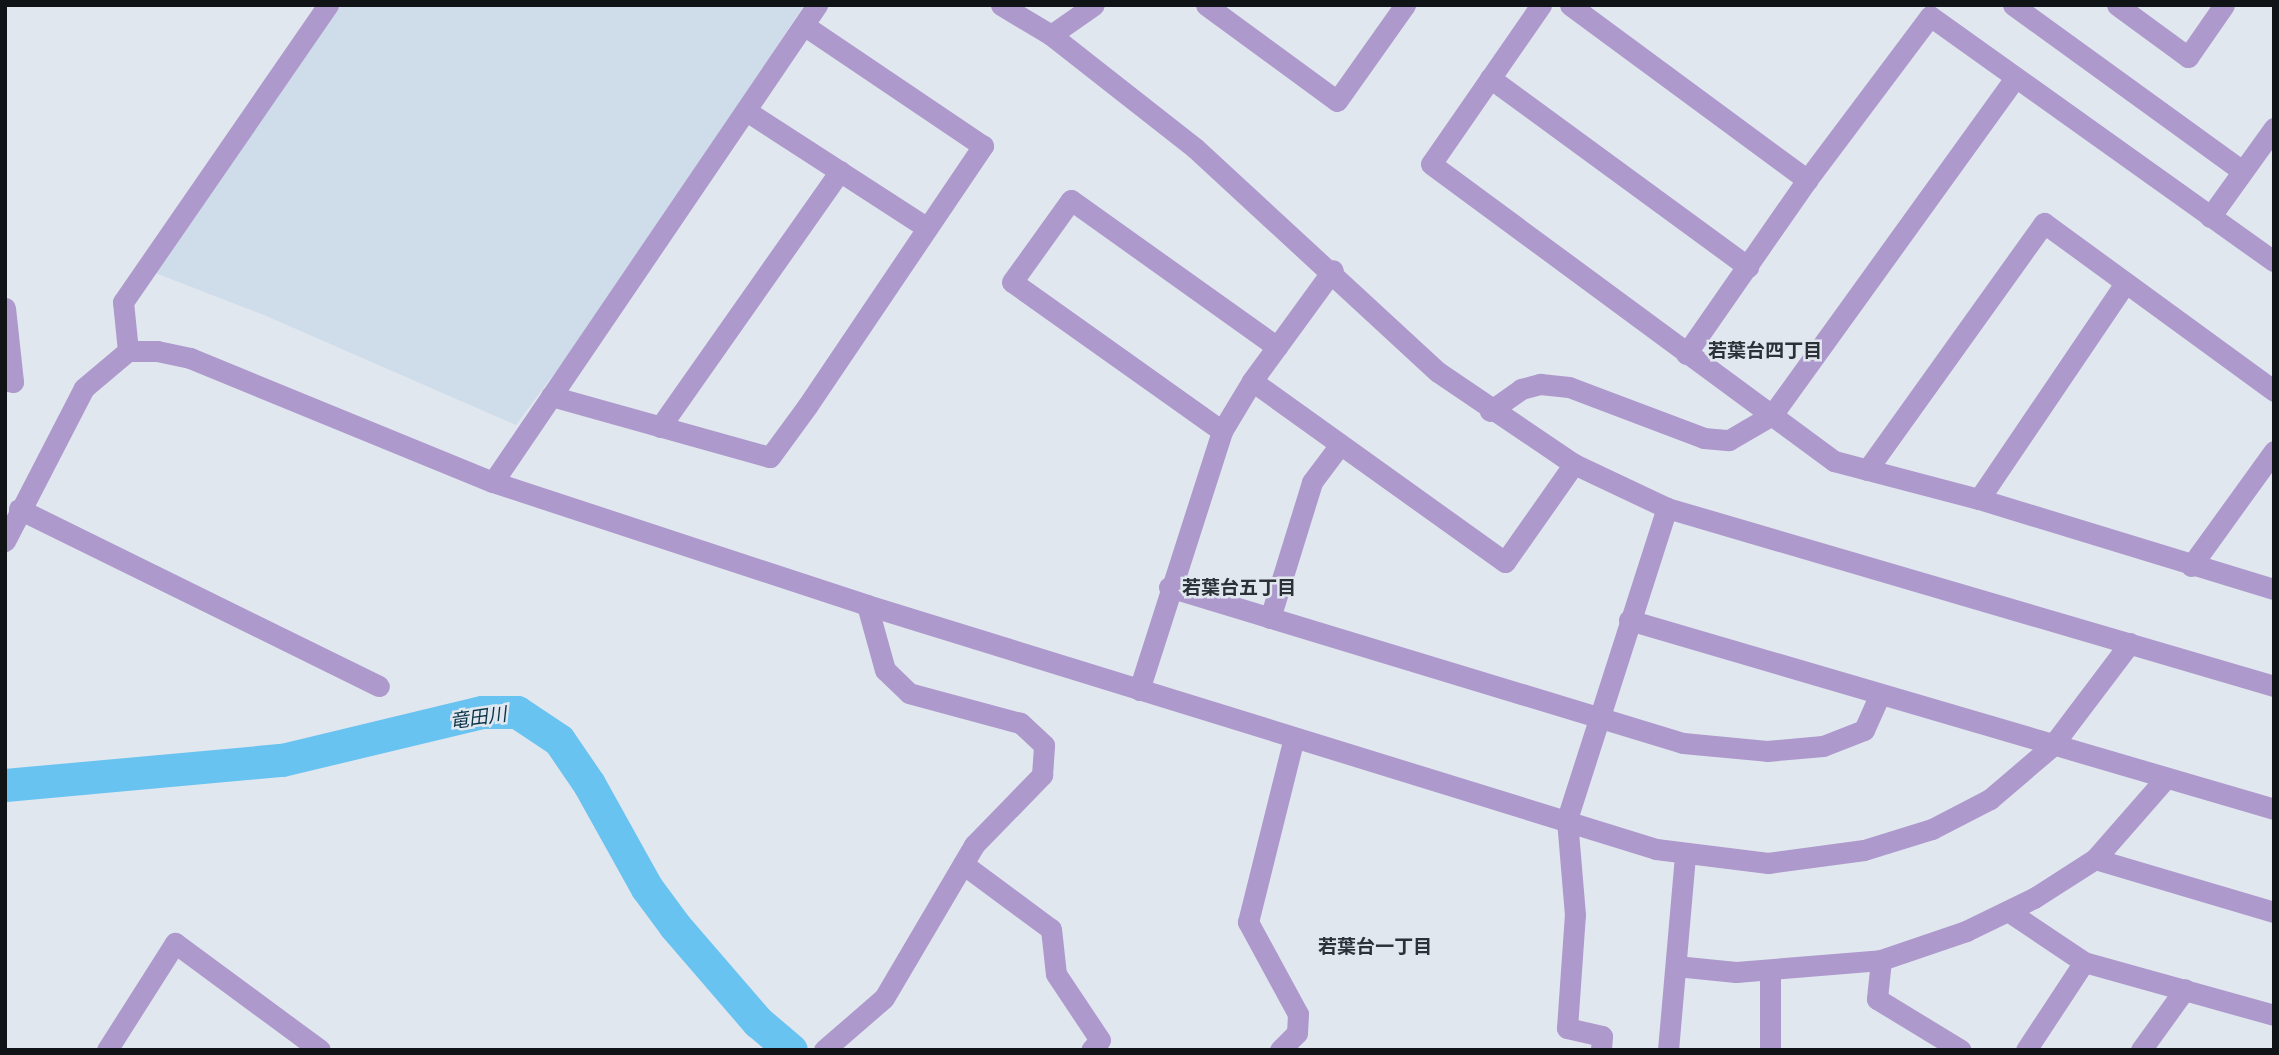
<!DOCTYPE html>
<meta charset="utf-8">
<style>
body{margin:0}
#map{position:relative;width:2279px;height:1055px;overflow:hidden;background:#e0e7ef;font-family:Lato,"Noto Sans JP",sans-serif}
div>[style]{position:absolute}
.built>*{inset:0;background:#cfdcea}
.river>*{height:33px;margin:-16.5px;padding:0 16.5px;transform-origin:16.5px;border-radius:16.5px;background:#69c3f0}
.minor>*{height:21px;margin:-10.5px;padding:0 10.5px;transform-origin:10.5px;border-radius:10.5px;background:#ae99cc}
span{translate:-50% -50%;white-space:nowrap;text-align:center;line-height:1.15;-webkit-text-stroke:5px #e0e7ef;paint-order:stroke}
.neighbourhood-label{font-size:19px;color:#2b3137;font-weight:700}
.water-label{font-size:19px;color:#0a3446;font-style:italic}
.frame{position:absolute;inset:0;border:7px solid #111417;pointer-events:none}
</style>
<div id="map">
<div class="built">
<i style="clip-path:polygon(334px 5px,804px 5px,612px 296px,516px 425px,264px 315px,150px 271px)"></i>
</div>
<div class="river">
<i style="left:5px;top:785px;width:278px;rotate:-5.2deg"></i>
<i style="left:282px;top:760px;width:206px;rotate:-13.5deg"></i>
<i style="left:482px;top:712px;width:35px"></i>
<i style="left:517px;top:712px;width:50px;rotate:33.7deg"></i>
<i style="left:559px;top:740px;width:53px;rotate:55.7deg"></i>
<i style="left:589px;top:784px;width:119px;rotate:60.9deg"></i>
<i style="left:647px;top:888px;width:47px;rotate:53.6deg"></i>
<i style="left:675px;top:926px;width:127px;rotate:49.2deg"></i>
<i style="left:758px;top:1022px;width:43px;rotate:40.3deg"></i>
</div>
<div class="minor">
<i style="left:1001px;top:5px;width:58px;rotate:31deg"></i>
<i style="left:1051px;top:35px;width:183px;rotate:38.1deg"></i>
<i style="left:1195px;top:148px;width:330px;rotate:42.7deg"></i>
<i style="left:1438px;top:372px;width:164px;rotate:34.1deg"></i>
<i style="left:1574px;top:464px;width:103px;rotate:25.3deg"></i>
<i style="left:1667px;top:508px;width:633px;rotate:16.34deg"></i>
<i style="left:1206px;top:5px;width:162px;rotate:36.2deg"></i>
<i style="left:1337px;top:101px;width:118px;rotate:-54.7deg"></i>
<i style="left:1541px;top:5px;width:193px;rotate:124.7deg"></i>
<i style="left:1431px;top:164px;width:501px;rotate:36.39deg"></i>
<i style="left:1834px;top:461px;width:150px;rotate:14.7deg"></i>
<i style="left:1979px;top:499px;width:308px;rotate:17deg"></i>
<i style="left:1570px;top:5px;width:295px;rotate:36.4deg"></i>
<i style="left:2013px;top:5px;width:283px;rotate:35.9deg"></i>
<i style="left:2117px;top:5px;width:88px;rotate:36.2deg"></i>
<i style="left:2188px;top:57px;width:63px;rotate:-55.3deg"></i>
<i style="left:1051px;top:35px;width:52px;rotate:-34.9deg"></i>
<i style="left:1490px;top:78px;width:320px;rotate:36.2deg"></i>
<i style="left:748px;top:112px;width:212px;rotate:32.9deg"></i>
<i style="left:2210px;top:217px;width:110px;rotate:-54.3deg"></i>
<i style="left:5px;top:308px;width:74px;rotate:83.8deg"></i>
<i style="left:13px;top:382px;width:8px;rotate:-166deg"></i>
<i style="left:128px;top:351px;width:49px;rotate:-95.8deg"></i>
<i style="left:123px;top:302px;width:361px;rotate:-55.4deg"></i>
<i style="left:1686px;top:354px;width:212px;rotate:-55.2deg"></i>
<i style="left:1807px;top:180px;width:205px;rotate:-53.1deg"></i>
<i style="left:1930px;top:16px;width:422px;rotate:35.5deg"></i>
<i style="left:1252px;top:381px;width:311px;rotate:35.6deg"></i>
<i style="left:1505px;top:562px;width:120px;rotate:-54.9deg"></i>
<i style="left:551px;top:396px;width:227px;rotate:15.6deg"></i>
<i style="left:770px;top:457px;width:64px;rotate:-53.8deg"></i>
<i style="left:808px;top:405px;width:313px;rotate:-56deg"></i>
<i style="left:983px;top:146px;width:215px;rotate:-146deg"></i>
<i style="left:1490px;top:411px;width:38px;rotate:-35deg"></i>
<i style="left:1521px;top:389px;width:20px;rotate:-15deg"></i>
<i style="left:1540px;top:384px;width:29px;rotate:6deg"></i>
<i style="left:1569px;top:387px;width:144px;rotate:20.7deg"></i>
<i style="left:1704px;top:438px;width:25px;rotate:5deg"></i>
<i style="left:1729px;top:440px;width:50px;rotate:-30.2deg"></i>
<i style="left:1772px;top:415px;width:414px;rotate:-54.2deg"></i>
<i style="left:660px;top:427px;width:313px;rotate:-54.9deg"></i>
<i style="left:1222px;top:431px;width:257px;rotate:-144.6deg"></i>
<i style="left:1012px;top:282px;width:101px;rotate:-54.3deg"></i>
<i style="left:1071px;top:200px;width:253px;rotate:35.5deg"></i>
<i style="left:1867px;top:470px;width:304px;rotate:-54.4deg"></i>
<i style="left:2044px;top:223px;width:285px;rotate:36.1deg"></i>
<i style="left:493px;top:482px;width:577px;rotate:-55.81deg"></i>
<i style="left:1979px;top:499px;width:261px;rotate:-55.9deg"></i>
<i style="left:19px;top:509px;width:401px;rotate:26.2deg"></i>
<i style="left:5px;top:541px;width:172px;rotate:-62.7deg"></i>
<i style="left:84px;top:388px;width:57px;rotate:-40.1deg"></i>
<i style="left:128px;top:351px;width:29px"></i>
<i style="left:157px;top:351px;width:34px;rotate:12deg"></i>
<i style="left:190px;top:358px;width:327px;rotate:22.3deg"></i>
<i style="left:493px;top:482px;width:394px;rotate:18.2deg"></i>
<i style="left:867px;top:605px;width:826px;rotate:17.18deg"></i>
<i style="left:1656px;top:849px;width:113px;rotate:7.1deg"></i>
<i style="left:1768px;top:863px;width:97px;rotate:-7.7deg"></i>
<i style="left:1864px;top:850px;width:71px;rotate:-17.2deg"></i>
<i style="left:1932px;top:829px;width:65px;rotate:-27.3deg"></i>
<i style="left:1990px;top:799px;width:82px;rotate:-40.5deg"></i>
<i style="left:2052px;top:746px;width:129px;rotate:-52.9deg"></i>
<i style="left:2191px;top:566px;width:142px;rotate:-54.2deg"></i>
<i style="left:1169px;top:587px;width:537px;rotate:16.88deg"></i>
<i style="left:1683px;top:743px;width:84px;rotate:5.4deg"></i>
<i style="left:1767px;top:751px;width:56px;rotate:-5.1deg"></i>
<i style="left:1823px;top:746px;width:44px;rotate:-21.3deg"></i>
<i style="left:1864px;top:730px;width:36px;rotate:-66deg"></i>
<i style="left:1270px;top:618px;width:142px;rotate:-72.8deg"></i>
<i style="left:1312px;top:482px;width:45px;rotate:-53.1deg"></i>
<i style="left:1629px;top:620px;width:672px;rotate:16.33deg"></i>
<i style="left:1139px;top:690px;width:272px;rotate:-72.2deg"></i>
<i style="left:1222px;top:431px;width:58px;rotate:-59deg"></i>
<i style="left:1252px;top:381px;width:137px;rotate:-53.9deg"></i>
<i style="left:2095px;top:859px;width:187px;rotate:16.5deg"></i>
<i style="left:963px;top:864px;width:109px;rotate:36.5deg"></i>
<i style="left:1051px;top:929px;width:45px;rotate:83.7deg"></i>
<i style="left:1056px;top:974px;width:79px;rotate:56.3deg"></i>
<i style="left:1100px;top:1040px;width:13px;rotate:132deg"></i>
<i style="left:2008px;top:911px;width:92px;rotate:33.9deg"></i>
<i style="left:2084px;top:962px;width:197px;rotate:15.6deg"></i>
<i style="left:1881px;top:960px;width:39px;rotate:96deg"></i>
<i style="left:1877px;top:999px;width:98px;rotate:31.3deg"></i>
<i style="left:1676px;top:966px;width:60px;rotate:5.7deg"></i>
<i style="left:1736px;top:972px;width:145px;rotate:-4.7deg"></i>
<i style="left:1881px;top:960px;width:90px;rotate:-18.8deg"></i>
<i style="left:1966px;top:931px;width:76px;rotate:-25.9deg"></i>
<i style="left:2034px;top:898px;width:72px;rotate:-32.6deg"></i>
<i style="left:2095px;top:859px;width:106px;rotate:-48.8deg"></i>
<i style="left:107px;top:1050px;width:127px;rotate:-57.6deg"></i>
<i style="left:175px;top:943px;width:180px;rotate:36.4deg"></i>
<i style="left:824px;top:1050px;width:79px;rotate:-40.9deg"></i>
<i style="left:884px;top:998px;width:178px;rotate:-59.5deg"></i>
<i style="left:974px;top:845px;width:98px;rotate:-45.8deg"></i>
<i style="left:1042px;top:775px;width:30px;rotate:-86deg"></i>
<i style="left:1044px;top:745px;width:33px;rotate:-137deg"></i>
<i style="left:1020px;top:723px;width:115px;rotate:-164.9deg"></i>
<i style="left:909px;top:693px;width:33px;rotate:-136deg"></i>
<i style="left:885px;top:670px;width:67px;rotate:-105.5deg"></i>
<i style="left:1280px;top:1050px;width:24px;rotate:-45deg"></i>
<i style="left:1297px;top:1033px;width:19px;rotate:-87deg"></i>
<i style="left:1298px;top:1014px;width:105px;rotate:-118.5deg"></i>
<i style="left:1248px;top:922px;width:190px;rotate:-76deg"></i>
<i style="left:1601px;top:1050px;width:14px;rotate:-86deg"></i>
<i style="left:1602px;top:1036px;width:36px;rotate:-167deg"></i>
<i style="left:1567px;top:1028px;width:113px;rotate:-86deg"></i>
<i style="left:1575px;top:915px;width:96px;rotate:-94.8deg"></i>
<i style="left:1567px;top:819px;width:327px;rotate:-72.2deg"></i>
<i style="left:1668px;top:1050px;width:197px;rotate:-85deg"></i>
<i style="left:1770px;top:1050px;width:79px;rotate:-90deg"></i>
<i style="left:2026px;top:1050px;width:105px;rotate:-56.6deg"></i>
<i style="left:2141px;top:1050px;width:75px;rotate:-54.2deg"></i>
</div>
<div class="neighbourhood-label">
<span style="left:1765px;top:350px">若葉台四丁目</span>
<span style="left:1239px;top:587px">若葉台五丁目</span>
<span style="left:1375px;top:946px">若葉台一丁目</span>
</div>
<div class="water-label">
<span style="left:478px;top:717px;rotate:-8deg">竜田川</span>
</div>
<div class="frame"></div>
</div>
